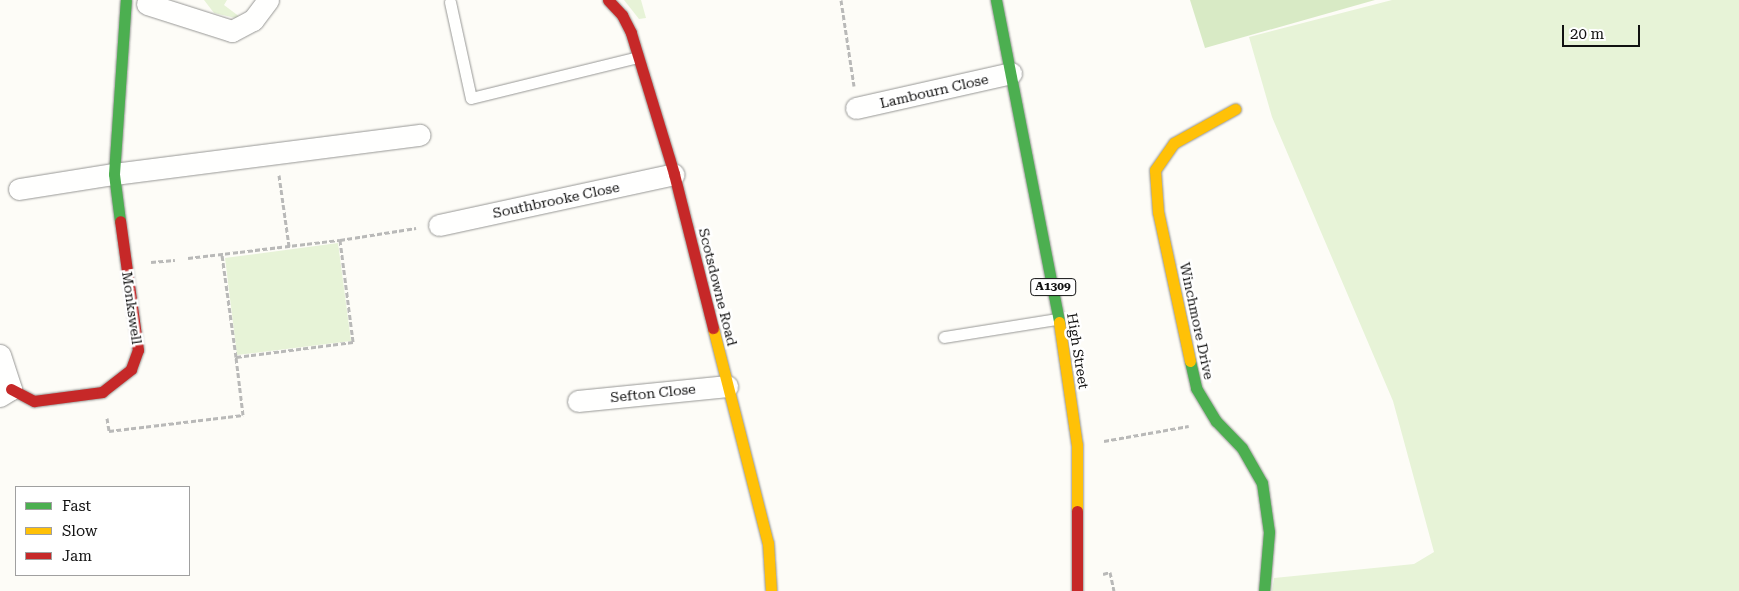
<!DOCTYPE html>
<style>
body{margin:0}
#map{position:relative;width:1739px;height:591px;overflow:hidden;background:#fdfcf7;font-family:"Roboto Serif",serif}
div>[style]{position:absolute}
.green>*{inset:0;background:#e7f3d7}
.forest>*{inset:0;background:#d8eac5}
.path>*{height:3px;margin-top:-1.5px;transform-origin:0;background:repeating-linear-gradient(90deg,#b9b9b8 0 5px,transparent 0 7.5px)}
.roads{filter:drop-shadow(0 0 1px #979795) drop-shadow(0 0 1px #979795)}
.lane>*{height:11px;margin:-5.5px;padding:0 5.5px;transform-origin:5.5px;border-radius:5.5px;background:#fffffe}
.street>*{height:21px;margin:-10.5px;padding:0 10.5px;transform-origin:10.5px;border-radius:10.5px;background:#fffffe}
.fast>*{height:11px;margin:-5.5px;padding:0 5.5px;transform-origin:5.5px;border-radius:5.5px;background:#4caf50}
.slow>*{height:11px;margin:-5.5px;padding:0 5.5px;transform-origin:5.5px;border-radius:5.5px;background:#ffc107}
.jam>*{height:11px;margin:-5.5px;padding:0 5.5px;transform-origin:5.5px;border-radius:5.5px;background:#c62828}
span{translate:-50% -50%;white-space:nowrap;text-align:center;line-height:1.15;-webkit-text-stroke:5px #fff;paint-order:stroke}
.shield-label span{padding:1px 4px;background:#fff;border:1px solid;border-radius:4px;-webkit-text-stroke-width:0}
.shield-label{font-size:12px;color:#111;font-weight:700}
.street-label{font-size:14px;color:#111}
.legend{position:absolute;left:15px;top:486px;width:175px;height:90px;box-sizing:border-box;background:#fff;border:1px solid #a0a0a0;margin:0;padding:6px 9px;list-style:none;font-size:15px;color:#111}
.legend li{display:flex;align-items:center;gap:10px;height:25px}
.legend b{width:25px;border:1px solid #a0a0a0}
.scale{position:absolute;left:1562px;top:25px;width:78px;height:22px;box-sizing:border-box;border:2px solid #111;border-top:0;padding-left:6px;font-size:15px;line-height:18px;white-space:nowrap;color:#111;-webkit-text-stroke:4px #fff;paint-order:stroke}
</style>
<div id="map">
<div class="green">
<i style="clip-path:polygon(204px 0,227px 0,224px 5px,244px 20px,214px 13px)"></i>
<i style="clip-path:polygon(624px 0,641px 0,646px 18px,639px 19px)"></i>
<i style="clip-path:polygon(1392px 0,1739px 0,1739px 591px,1272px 591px,1274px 578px,1414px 564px,1434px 552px,1393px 401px,1272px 117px,1249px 37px)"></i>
<i style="clip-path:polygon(338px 243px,351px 341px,237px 355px,225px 258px)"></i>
</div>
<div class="forest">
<i style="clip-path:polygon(1190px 0,1375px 0,1205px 48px)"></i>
</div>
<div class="path">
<i style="left:841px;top:0;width:87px;rotate:81.4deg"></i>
<i style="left:279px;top:175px;width:72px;rotate:82deg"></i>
<i style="left:340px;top:240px;width:77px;rotate:-9deg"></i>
<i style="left:188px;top:258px;width:153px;rotate:-6.8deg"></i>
<i style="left:340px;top:240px;width:103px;rotate:82.7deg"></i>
<i style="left:353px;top:342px;width:118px;rotate:172.7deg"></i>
<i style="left:236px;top:357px;width:103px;rotate:-97.8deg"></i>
<i style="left:151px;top:262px;width:24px;rotate:-5deg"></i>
<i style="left:107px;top:418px;width:13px;rotate:81deg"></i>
<i style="left:109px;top:431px;width:135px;rotate:-6.8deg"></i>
<i style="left:243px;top:415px;width:58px;rotate:-96.9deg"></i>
<i style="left:1104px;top:441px;width:86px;rotate:-10deg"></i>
<i style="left:1103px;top:574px;width:7px;rotate:-16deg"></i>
<i style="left:1110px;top:572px;width:19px;rotate:78deg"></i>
</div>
<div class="roads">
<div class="lane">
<i style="left:450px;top:2px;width:98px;rotate:77.7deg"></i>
<i style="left:471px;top:98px;width:172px;rotate:-13.8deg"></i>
<i style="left:944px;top:337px;width:114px;rotate:-9.1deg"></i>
</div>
<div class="street">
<i style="left:147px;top:4px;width:89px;rotate:17.6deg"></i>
<i style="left:232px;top:31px;width:24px;rotate:-28deg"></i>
<i style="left:253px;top:20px;width:25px;rotate:-53deg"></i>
<i style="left:856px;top:108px;width:159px;rotate:-12.7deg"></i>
<i style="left:19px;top:189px;width:96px;rotate:-9deg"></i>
<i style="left:114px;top:174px;width:308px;rotate:-7.3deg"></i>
<i style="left:439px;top:225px;width:240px;rotate:-12.2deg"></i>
<i style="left:0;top:355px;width:36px;rotate:72deg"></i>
<i style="left:11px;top:389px;width:13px;rotate:148deg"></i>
<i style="left:578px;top:401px;width:150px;rotate:-5.7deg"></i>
</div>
<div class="fast">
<i style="left:996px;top:0;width:328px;rotate:78.9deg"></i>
<i style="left:120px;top:221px;width:47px;rotate:-97.3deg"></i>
<i style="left:114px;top:174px;width:174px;rotate:-86.1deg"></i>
<i style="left:1190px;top:361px;width:28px;rotate:77deg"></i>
<i style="left:1196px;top:388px;width:39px;rotate:59deg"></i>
<i style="left:1216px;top:421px;width:37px;rotate:46deg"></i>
<i style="left:1242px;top:448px;width:40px;rotate:60.3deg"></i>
<i style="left:1262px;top:483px;width:49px;rotate:81.9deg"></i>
<i style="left:1269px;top:532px;width:59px;rotate:94.8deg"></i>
</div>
<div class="slow">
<i style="left:1059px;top:322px;width:124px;rotate:81.7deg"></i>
<i style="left:1077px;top:445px;width:66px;rotate:90deg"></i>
<i style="left:713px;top:328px;width:222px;rotate:75.7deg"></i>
<i style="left:768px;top:543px;width:48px;rotate:86.4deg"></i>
<i style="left:1190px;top:361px;width:152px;rotate:-102.1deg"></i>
<i style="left:1158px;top:212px;width:42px;rotate:-94.1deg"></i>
<i style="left:1155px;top:170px;width:33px;rotate:-55deg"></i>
<i style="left:1174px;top:143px;width:70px;rotate:-29.1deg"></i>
</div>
<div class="jam">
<i style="left:608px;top:0;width:21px;rotate:47deg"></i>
<i style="left:622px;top:15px;width:20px;rotate:63deg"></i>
<i style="left:631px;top:33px;width:147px;rotate:73deg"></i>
<i style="left:674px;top:174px;width:159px;rotate:75.8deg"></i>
<i style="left:11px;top:389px;width:26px;rotate:28deg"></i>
<i style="left:34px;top:401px;width:69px;rotate:-7.5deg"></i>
<i style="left:102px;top:392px;width:37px;rotate:-38deg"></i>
<i style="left:131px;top:369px;width:20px;rotate:-70deg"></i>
<i style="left:138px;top:350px;width:130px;rotate:-97.9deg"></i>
<i style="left:1077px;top:511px;width:80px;rotate:90deg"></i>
</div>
</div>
<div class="shield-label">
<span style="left:1053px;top:287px">A1309</span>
</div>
<div class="street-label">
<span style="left:934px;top:91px;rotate:-13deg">Lambourn Close</span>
<span style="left:556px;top:200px;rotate:-12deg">Southbrooke Close</span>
<span style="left:718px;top:287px;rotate:76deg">Scotsdowne Road</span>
<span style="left:132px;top:308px;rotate:82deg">Monkswell</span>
<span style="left:1197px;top:321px;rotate:78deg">Winchmore Drive</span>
<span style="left:1078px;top:351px;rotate:81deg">High Street</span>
<span style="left:653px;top:393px;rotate:-6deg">Sefton Close</span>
</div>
<ul class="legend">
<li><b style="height:6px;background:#4caf50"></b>Fast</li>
<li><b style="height:6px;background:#ffc107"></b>Slow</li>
<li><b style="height:6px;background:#c62828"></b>Jam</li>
</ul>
<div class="scale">20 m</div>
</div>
